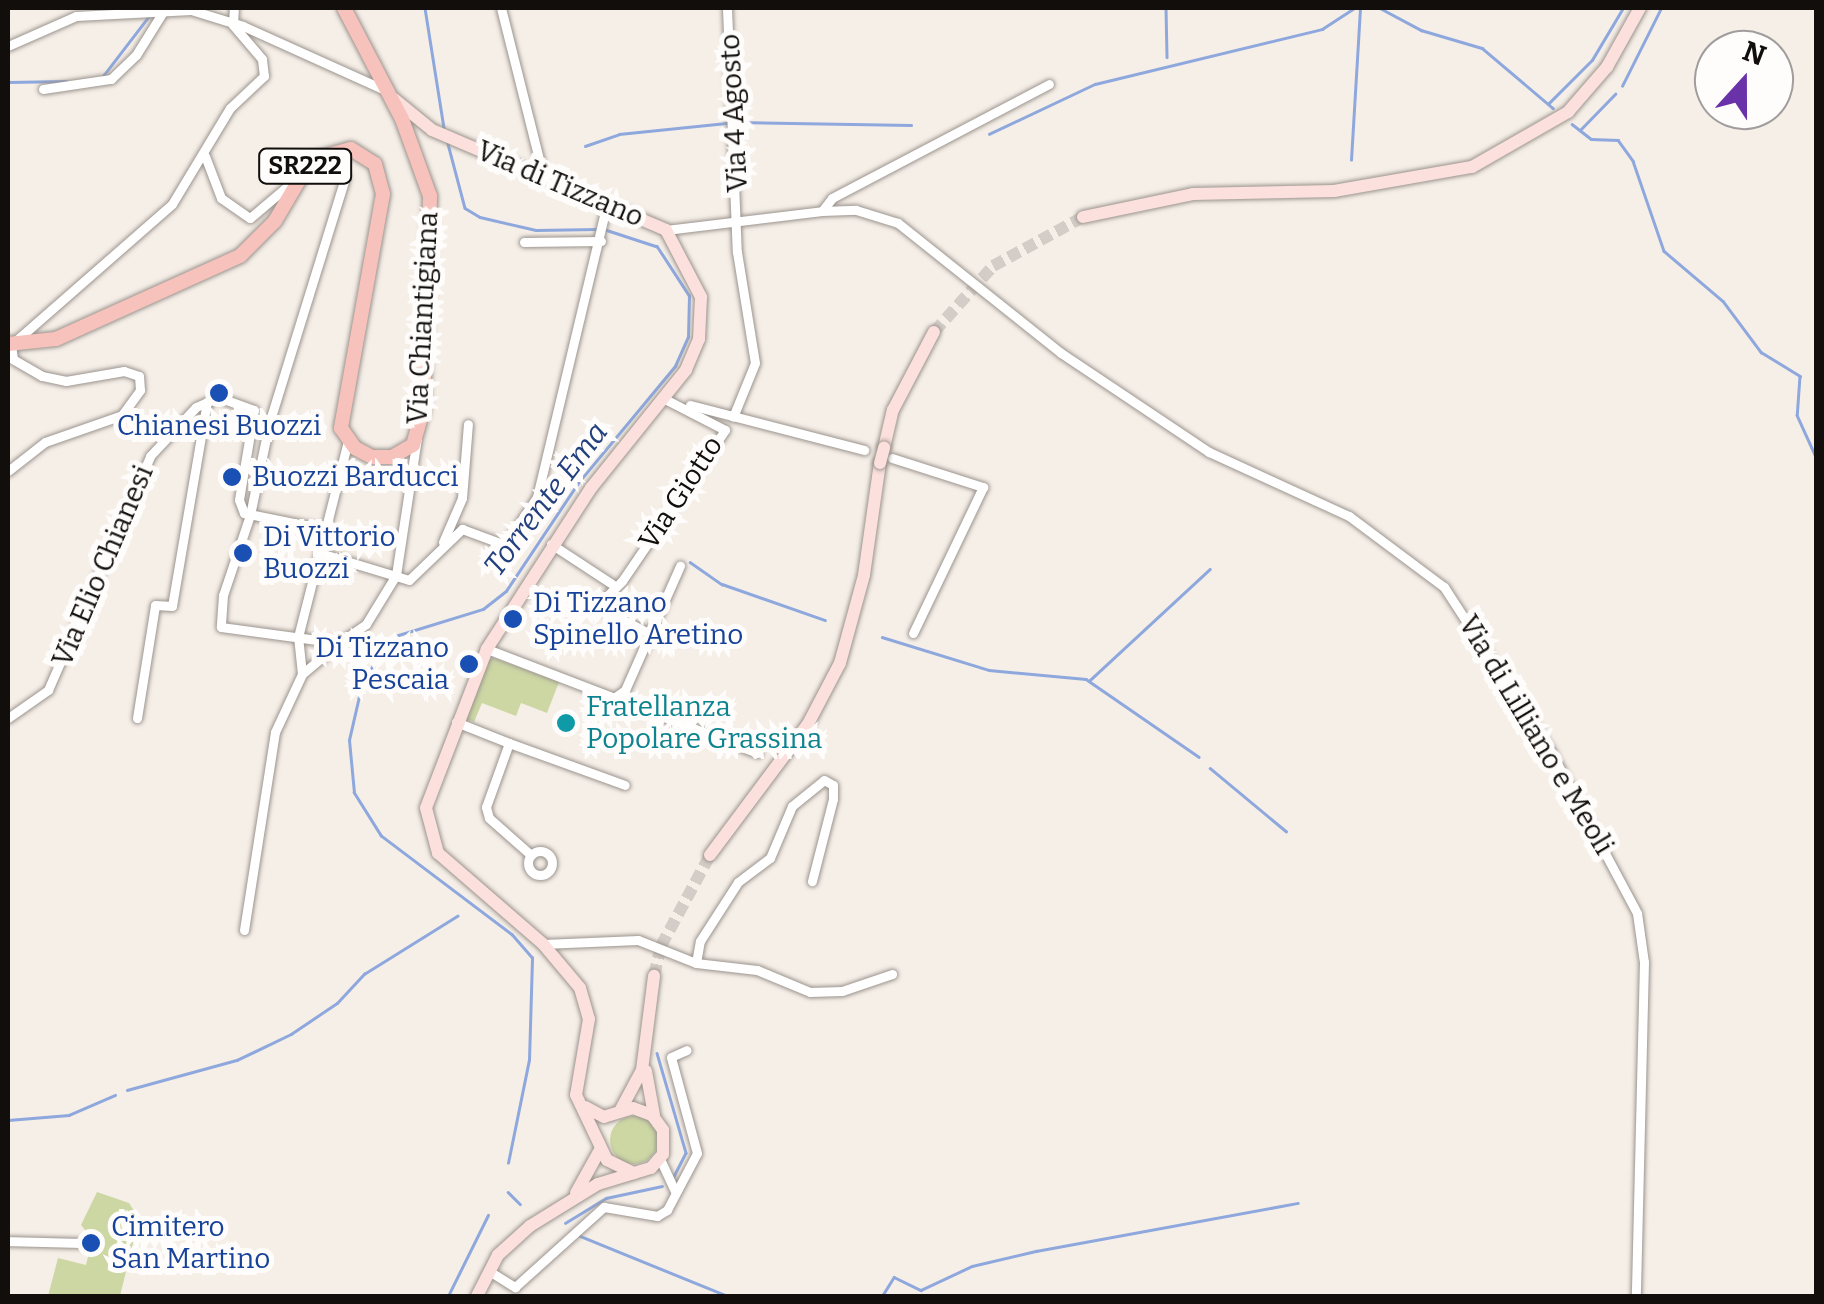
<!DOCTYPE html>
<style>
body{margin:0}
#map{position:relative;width:1824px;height:1304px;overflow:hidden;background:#f6efe8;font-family:Bitter,serif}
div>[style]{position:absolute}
.green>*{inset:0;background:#cdd7a4}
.round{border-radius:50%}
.stream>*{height:2.5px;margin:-1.25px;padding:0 1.25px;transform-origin:1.25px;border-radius:1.25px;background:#8ea8dd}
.secondary-tunnel>*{height:12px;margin-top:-6px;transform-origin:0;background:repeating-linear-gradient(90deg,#d4cdc7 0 12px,transparent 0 18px)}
.roads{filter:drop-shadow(0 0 2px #9b948e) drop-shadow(0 0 2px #9b948e)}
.street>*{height:9px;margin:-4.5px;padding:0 4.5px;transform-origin:4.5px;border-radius:4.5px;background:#fff}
.street>.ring{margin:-4.5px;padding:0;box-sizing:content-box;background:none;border:9px solid #fff;border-radius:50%}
.secondary>*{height:12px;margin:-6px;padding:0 6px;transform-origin:6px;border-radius:6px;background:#fbe0dd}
.primary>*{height:14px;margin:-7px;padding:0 7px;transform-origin:7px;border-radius:7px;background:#f7c2bb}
.bridges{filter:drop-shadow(0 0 2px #9b948e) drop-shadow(0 0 2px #9b948e)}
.secondary-bridge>*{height:12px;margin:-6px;padding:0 6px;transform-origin:6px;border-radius:6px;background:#fbe0dd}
.dots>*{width:28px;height:28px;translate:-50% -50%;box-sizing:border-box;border:5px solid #fffdfc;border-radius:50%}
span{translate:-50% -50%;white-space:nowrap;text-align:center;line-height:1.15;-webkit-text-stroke:10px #fffdfc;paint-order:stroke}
.shield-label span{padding:2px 8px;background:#fffdfc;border:2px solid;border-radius:8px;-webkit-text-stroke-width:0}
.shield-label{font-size:25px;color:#110e0c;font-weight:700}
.street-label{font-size:28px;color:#110e0c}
.transit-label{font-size:28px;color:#164399}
.left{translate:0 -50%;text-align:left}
.right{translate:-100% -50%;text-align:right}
.culture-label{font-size:28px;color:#0d838f}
.water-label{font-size:30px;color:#223f7e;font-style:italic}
.frame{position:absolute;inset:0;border:10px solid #110e0c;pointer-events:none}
.north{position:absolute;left:1694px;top:30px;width:100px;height:100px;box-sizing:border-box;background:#fffdfc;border:2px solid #a09d9c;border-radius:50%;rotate:21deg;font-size:28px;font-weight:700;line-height:40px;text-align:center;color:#110e0c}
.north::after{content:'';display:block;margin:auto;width:35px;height:45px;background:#6932a9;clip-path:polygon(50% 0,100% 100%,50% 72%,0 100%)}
</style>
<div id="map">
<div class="green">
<i style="clip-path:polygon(494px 658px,559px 682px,547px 713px,521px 703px,516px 716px,482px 703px,474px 722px,466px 719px,486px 661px)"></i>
<i class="round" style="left:610px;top:1116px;width:48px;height:48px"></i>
<i style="clip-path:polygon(97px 1192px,129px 1203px,139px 1219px,120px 1296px,48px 1296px,58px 1258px,86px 1265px,92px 1239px,81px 1225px)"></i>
</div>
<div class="stream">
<i style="left:425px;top:8px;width:121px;rotate:81deg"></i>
<i style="left:1166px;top:8px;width:49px;rotate:88.8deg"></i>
<i style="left:1380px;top:8px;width:47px;rotate:28.2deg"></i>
<i style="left:1421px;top:30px;width:64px;rotate:16.4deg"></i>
<i style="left:1482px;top:48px;width:93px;rotate:40.2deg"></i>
<i style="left:103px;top:76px;width:76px;rotate:-52.5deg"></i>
<i style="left:8px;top:82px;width:58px;rotate:-1deg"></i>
<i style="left:1622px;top:86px;width:87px;rotate:-63.4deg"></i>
<i style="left:1548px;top:104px;width:62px;rotate:-45deg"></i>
<i style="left:1592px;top:60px;width:61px;rotate:-59.2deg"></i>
<i style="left:740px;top:122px;width:171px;rotate:1deg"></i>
<i style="left:1572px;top:124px;width:24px;rotate:38deg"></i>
<i style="left:1591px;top:139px;width:27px;rotate:2deg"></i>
<i style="left:1618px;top:140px;width:26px;rotate:54deg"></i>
<i style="left:1633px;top:161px;width:95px;rotate:71deg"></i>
<i style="left:1664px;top:251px;width:77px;rotate:40.3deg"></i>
<i style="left:1723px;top:301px;width:64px;rotate:53.3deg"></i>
<i style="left:1761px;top:352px;width:46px;rotate:31.6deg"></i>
<i style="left:1800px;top:376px;width:39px;rotate:94deg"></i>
<i style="left:1797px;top:415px;width:46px;rotate:65.7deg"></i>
<i style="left:1581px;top:129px;width:49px;rotate:-45.8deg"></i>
<i style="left:989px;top:134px;width:117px;rotate:-25.3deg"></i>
<i style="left:1095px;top:84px;width:234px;rotate:-13.6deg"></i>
<i style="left:1322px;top:29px;width:38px;rotate:-33deg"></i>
<i style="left:447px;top:140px;width:70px;rotate:75.2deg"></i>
<i style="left:465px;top:208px;width:17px;rotate:31deg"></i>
<i style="left:480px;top:217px;width:57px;rotate:13.1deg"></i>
<i style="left:536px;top:230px;width:61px;rotate:-0.9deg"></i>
<i style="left:585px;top:146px;width:36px;rotate:-19deg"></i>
<i style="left:619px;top:134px;width:110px;rotate:-5.8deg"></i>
<i style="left:1351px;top:160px;width:152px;rotate:-86.6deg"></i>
<i style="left:690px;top:562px;width:39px;rotate:35deg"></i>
<i style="left:722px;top:584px;width:109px;rotate:19.3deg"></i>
<i style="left:882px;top:637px;width:112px;rotate:17.1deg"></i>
<i style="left:989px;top:670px;width:97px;rotate:5.3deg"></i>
<i style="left:1086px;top:679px;width:137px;rotate:34.6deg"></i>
<i style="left:1090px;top:680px;width:163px;rotate:-42.8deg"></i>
<i style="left:1210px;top:768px;width:99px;rotate:39.7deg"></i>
<i style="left:657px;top:1053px;width:104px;rotate:73.8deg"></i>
<i style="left:686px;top:1153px;width:28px;rotate:117deg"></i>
<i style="left:127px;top:1090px;width:114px;rotate:-15.3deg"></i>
<i style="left:237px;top:1060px;width:60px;rotate:-25.7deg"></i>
<i style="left:291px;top:1034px;width:55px;rotate:-34deg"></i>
<i style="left:337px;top:1003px;width:40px;rotate:-47deg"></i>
<i style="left:364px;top:974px;width:110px;rotate:-31.9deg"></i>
<i style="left:8px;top:1120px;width:61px;rotate:-4.7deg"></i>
<i style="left:69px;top:1115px;width:50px;rotate:-23.5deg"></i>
<i style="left:508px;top:1163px;width:105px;rotate:-78.5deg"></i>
<i style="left:529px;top:1060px;width:102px;rotate:-88.3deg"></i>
<i style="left:532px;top:958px;width:30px;rotate:-131deg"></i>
<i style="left:512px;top:935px;width:164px;rotate:-142.9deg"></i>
<i style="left:381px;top:836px;width:51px;rotate:-122.1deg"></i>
<i style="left:354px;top:793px;width:53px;rotate:-95.4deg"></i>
<i style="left:349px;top:740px;width:49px;rotate:-77.1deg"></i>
<i style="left:360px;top:692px;width:51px;rotate:-64.4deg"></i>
<i style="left:382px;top:646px;width:13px;rotate:-42deg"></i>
<i style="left:392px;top:637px;width:95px;rotate:-17.1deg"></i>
<i style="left:483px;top:609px;width:29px;rotate:-38deg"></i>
<i style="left:506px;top:591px;width:130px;rotate:-56.3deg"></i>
<i style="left:578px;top:483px;width:152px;rotate:-50.3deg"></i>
<i style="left:675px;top:366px;width:32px;rotate:-66deg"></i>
<i style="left:688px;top:337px;width:41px;rotate:-88.6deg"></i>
<i style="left:689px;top:296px;width:59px;rotate:-123.1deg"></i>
<i style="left:657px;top:247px;width:55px;rotate:-161.9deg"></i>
<i style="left:508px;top:1192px;width:17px;rotate:45deg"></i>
<i style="left:565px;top:1223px;width:48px;rotate:-31.4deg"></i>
<i style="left:606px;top:1198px;width:57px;rotate:-12.1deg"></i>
<i style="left:580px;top:1236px;width:160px;rotate:22.1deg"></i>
<i style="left:448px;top:1296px;width:90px;rotate:-63.7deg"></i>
<i style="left:882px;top:1296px;width:22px;rotate:-58deg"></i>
<i style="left:894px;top:1277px;width:30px;rotate:26deg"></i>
<i style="left:921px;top:1290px;width:56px;rotate:-25.2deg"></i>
<i style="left:972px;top:1266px;width:66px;rotate:-13.2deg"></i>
<i style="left:1036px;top:1251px;width:266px;rotate:-10.4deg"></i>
</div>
<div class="secondary-tunnel">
<i style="left:934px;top:332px;width:89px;rotate:-48.2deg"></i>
<i style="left:993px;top:266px;width:102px;rotate:-28.6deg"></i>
<i style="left:654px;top:976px;width:31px;rotate:-77deg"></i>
<i style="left:661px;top:946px;width:103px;rotate:-61.7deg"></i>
</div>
<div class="roads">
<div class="street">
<i style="left:501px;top:8px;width:172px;rotate:75.9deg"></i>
<i style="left:727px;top:8px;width:244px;rotate:87.7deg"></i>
<i style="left:737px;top:252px;width:112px;rotate:80.8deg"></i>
<i style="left:755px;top:363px;width:58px;rotate:112.2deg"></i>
<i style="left:8px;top:46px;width:74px;rotate:-23.8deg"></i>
<i style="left:76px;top:16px;width:115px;rotate:-3deg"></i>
<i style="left:191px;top:10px;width:54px;rotate:17.1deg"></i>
<i style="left:243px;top:26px;width:156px;rotate:24.3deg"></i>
<i style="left:43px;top:89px;width:69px;rotate:-8.4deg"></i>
<i style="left:111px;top:79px;width:35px;rotate:-44deg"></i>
<i style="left:136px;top:55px;width:53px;rotate:-58.1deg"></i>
<i style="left:205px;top:156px;width:45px;rotate:69.1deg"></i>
<i style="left:221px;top:198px;width:35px;rotate:35deg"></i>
<i style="left:250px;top:218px;width:60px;rotate:-40.3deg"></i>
<i style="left:345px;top:178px;width:257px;rotate:107.2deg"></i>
<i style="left:269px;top:424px;width:93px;rotate:101.8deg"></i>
<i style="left:250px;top:515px;width:84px;rotate:108.6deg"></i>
<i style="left:223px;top:595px;width:32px;rotate:94deg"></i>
<i style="left:221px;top:627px;width:119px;rotate:7.7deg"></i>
<i style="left:339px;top:643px;width:33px;rotate:-35deg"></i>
<i style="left:366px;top:624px;width:57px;rotate:-58.5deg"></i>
<i style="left:396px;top:575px;width:139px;rotate:-81.3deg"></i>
<i style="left:822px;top:211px;width:16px;rotate:-52deg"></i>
<i style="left:832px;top:198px;width:245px;rotate:-27.7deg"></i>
<i style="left:666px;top:230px;width:157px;rotate:-6.9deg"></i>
<i style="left:822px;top:211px;width:34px;rotate:-2deg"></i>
<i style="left:856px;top:210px;width:44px;rotate:17.2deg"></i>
<i style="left:898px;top:223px;width:208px;rotate:38.6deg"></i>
<i style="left:1061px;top:353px;width:178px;rotate:33.8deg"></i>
<i style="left:1209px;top:452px;width:154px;rotate:24.6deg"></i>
<i style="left:1349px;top:516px;width:119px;rotate:36.8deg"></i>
<i style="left:1444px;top:587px;width:197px;rotate:57deg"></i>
<i style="left:1551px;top:752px;width:183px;rotate:61.9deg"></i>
<i style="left:1637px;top:913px;width:49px;rotate:81.9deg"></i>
<i style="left:1644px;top:962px;width:334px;rotate:91.4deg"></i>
<i style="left:524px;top:242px;width:77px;rotate:-0.7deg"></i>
<i style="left:690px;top:405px;width:180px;rotate:14.5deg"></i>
<i style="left:892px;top:458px;width:96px;rotate:17.7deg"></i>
<i style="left:983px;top:487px;width:162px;rotate:115.6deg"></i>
<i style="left:8px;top:471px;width:47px;rotate:-38.1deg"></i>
<i style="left:45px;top:442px;width:82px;rotate:-19.3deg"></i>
<i style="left:122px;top:415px;width:31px;rotate:-54deg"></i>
<i style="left:140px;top:390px;width:14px;rotate:-94deg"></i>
<i style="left:139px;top:376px;width:16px;rotate:-162deg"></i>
<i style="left:124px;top:371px;width:59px;rotate:170.2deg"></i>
<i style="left:66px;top:381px;width:25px;rotate:-168deg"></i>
<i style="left:42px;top:376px;width:34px;rotate:-150deg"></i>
<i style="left:13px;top:359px;width:14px;rotate:-98deg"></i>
<i style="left:11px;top:345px;width:214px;rotate:-41.2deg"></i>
<i style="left:172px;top:204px;width:112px;rotate:-58.9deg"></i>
<i style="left:230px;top:108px;width:47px;rotate:-43.3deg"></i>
<i style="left:264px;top:76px;width:17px;rotate:-97deg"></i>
<i style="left:262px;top:59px;width:45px;rotate:-130.5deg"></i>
<i style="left:233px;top:25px;width:17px;rotate:-87deg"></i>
<i style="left:443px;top:542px;width:48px;rotate:-66.6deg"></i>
<i style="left:462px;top:498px;width:74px;rotate:-85.4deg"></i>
<i style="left:551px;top:544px;width:73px;rotate:33.3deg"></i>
<i style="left:320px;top:553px;width:93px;rotate:16.9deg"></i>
<i style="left:409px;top:580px;width:74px;rotate:-43.9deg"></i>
<i style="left:462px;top:529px;width:46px;rotate:20.4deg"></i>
<i style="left:505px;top:545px;width:58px;rotate:-56.3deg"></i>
<i style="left:537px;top:497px;width:302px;rotate:-76.6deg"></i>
<i style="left:650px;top:634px;width:60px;rotate:-152.2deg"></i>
<i style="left:597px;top:606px;width:35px;rotate:-45deg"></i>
<i style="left:622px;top:581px;width:183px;rotate:-55.7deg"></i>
<i style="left:725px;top:430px;width:70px;rotate:-152.7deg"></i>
<i style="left:487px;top:649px;width:290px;rotate:21deg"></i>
<i style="left:302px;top:674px;width:48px;rotate:-40deg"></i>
<i style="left:614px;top:698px;width:14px;rotate:-36deg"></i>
<i style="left:625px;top:690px;width:136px;rotate:-66.1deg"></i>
<i style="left:8px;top:718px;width:49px;rotate:-35deg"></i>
<i style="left:48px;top:690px;width:255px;rotate:-66.4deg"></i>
<i style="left:150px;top:456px;width:67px;rotate:-46.8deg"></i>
<i style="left:196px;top:407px;width:24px;rotate:-24deg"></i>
<i style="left:218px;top:397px;width:38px;rotate:20deg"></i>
<i style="left:254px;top:410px;width:91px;rotate:99.5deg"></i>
<i style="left:239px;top:500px;width:14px;rotate:69deg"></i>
<i style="left:244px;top:513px;width:82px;rotate:11.3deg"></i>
<i style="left:137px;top:718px;width:114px;rotate:-80.9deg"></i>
<i style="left:155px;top:605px;width:17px;rotate:3deg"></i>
<i style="left:172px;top:606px;width:207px;rotate:-80.3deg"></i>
<i style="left:456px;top:722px;width:57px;rotate:21.6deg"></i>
<i style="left:509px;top:743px;width:68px;rotate:109.8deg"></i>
<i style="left:486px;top:807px;width:11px;rotate:75deg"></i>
<i style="left:489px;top:818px;width:56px;rotate:41.4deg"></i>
<i style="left:509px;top:743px;width:123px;rotate:19.9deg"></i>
<i class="ring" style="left:528px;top:851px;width:15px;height:15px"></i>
<i style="left:244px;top:930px;width:200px;rotate:-81.1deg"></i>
<i style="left:275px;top:732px;width:64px;rotate:-65deg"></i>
<i style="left:302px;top:674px;width:37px;rotate:-96deg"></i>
<i style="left:298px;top:637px;width:202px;rotate:-75.7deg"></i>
<i style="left:543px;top:944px;width:95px;rotate:-2.4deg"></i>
<i style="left:638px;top:940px;width:62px;rotate:21.6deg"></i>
<i style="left:696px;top:963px;width:61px;rotate:6.5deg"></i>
<i style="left:757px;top:970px;width:57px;rotate:22.5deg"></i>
<i style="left:810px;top:992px;width:32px;rotate:-2deg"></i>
<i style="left:842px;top:991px;width:53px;rotate:-18.8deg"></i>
<i style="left:696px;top:963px;width:22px;rotate:-80deg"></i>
<i style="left:700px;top:941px;width:70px;rotate:-57.2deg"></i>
<i style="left:738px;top:882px;width:40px;rotate:-37deg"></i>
<i style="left:770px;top:858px;width:56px;rotate:-67.1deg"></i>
<i style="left:792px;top:806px;width:41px;rotate:-39.1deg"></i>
<i style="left:824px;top:780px;width:10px;rotate:29deg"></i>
<i style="left:833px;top:785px;width:14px;rotate:90deg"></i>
<i style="left:833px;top:799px;width:85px;rotate:104.4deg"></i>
<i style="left:660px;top:1159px;width:35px;rotate:65deg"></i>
<i style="left:8px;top:1241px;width:79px;rotate:1.5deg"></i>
<i style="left:489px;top:1271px;width:31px;rotate:32deg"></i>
<i style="left:515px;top:1287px;width:120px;rotate:-42deg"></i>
<i style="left:604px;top:1207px;width:54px;rotate:9.6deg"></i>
<i style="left:657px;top:1216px;width:12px;rotate:-31deg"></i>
<i style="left:667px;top:1210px;width:64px;rotate:-62.2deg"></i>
<i style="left:697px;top:1153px;width:99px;rotate:-105.2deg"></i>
<i style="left:671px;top:1057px;width:17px;rotate:-24deg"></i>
</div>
<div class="secondary">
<i style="left:394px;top:99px;width:49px;rotate:39.2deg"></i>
<i style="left:432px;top:130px;width:254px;rotate:23.1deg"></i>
<i style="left:666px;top:230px;width:76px;rotate:62.4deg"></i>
<i style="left:701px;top:297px;width:42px;rotate:92.7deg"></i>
<i style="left:699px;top:339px;width:34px;rotate:113deg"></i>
<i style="left:686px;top:370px;width:151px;rotate:128.8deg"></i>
<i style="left:591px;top:488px;width:192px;rotate:122.9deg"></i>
<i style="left:487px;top:649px;width:170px;rotate:111deg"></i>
<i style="left:426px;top:808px;width:47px;rotate:75.1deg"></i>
<i style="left:438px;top:853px;width:139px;rotate:40.9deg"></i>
<i style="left:543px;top:944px;width:57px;rotate:49.9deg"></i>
<i style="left:580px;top:988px;width:32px;rotate:74deg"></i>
<i style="left:589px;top:1019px;width:77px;rotate:99.7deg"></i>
<i style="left:576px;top:1095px;width:72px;rotate:64.5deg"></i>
<i style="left:607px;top:1160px;width:30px;rotate:26deg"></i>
<i style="left:1083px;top:217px;width:112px;rotate:-11.8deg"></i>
<i style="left:1193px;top:194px;width:141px;rotate:-1.2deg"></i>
<i style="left:1334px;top:191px;width:140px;rotate:-9.9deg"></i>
<i style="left:1472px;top:167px;width:111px;rotate:-29.8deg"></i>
<i style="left:1568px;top:112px;width:60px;rotate:-49.1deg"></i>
<i style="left:1607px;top:67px;width:68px;rotate:-60.8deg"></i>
<i style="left:884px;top:448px;width:39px;rotate:-77deg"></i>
<i style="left:893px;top:410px;width:88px;rotate:-62.3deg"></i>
<i style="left:710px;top:855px;width:164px;rotate:-53.2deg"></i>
<i style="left:808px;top:724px;width:69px;rotate:-62.3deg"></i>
<i style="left:840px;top:663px;width:91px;rotate:-74.7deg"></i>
<i style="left:864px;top:575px;width:113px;rotate:-81.9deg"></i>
<i style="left:646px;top:1071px;width:45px;rotate:79.7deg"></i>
<i style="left:620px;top:1111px;width:47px;rotate:-61.8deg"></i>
<i style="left:642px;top:1070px;width:95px;rotate:-82.7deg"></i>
<i style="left:576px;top:1193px;width:51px;rotate:-60.9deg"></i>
<i style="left:477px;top:1296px;width:46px;rotate:-62.9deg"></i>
<i style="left:498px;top:1255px;width:43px;rotate:-42.2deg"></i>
<i style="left:530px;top:1226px;width:80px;rotate:-31.7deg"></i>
<i style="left:598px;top:1184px;width:55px;rotate:-16.8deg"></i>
<i style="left:651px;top:1168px;width:18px;rotate:-49deg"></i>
<i style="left:663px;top:1154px;width:24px;rotate:-90deg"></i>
<i style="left:663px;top:1130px;width:19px;rotate:-126deg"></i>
<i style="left:652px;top:1115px;width:20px;rotate:-160deg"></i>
<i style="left:633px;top:1108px;width:30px;rotate:163deg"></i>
<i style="left:604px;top:1117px;width:21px;rotate:-152deg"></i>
</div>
<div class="primary">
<i style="left:8px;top:344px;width:48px;rotate:-5.9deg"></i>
<i style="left:56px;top:339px;width:202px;rotate:-24.3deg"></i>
<i style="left:240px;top:256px;width:49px;rotate:-45deg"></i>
<i style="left:275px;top:221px;width:71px;rotate:-59.5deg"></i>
<i style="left:311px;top:160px;width:41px;rotate:-15.4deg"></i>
<i style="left:351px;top:149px;width:28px;rotate:32deg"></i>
<i style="left:375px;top:164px;width:31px;rotate:75deg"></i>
<i style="left:383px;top:194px;width:238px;rotate:100.2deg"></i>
<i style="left:341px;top:428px;width:24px;rotate:55deg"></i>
<i style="left:355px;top:448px;width:19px;rotate:28deg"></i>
<i style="left:372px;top:457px;width:20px"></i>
<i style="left:392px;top:457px;width:24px;rotate:-30deg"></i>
<i style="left:413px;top:445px;width:36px;rotate:-74deg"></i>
<i style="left:423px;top:410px;width:214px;rotate:-88.1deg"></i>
<i style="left:430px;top:196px;width:82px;rotate:-110deg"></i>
<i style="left:402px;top:119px;width:125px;rotate:-117.6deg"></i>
</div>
</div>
<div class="bridges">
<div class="secondary-bridge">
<i style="left:880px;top:463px;width:16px;rotate:-75deg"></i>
</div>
</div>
<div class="dots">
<i style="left:219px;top:393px;background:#1a4fb4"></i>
<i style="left:232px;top:477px;background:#1a4fb4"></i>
<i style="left:243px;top:553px;background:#1a4fb4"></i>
<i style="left:513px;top:619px;background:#1a4fb4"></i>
<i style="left:469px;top:664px;background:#1a4fb4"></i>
<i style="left:566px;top:723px;background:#0f9aa8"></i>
<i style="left:91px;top:1243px;background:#1a4fb4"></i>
</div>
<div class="shield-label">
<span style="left:305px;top:166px">SR222</span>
</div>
<div class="street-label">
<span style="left:734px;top:113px;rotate:-93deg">Via 4 Agosto</span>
<span style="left:560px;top:184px;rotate:23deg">Via di Tizzano</span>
<span style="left:423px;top:318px;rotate:-87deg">Via Chiantigiana</span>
<span style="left:681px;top:493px;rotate:-57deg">Via Giotto</span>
<span style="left:103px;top:566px;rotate:-67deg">Via Elio Chianesi</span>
<span style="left:1536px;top:735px;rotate:59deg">Via di Lilliano e Meoli</span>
</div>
<div class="transit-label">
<span style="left:219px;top:426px">Chianesi Buozzi</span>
<span class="left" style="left:252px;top:477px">Buozzi Barducci</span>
<span class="left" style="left:263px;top:553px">Di Vittorio<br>Buozzi</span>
<span class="left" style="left:533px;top:619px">Di Tizzano<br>Spinello Aretino</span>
<span class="right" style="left:449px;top:664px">Di Tizzano<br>Pescaia</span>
<span class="left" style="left:111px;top:1243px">Cimitero<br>San Martino</span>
</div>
<div class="culture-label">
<span class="left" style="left:586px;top:723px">Fratellanza<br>Popolare Grassina</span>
</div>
<div class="water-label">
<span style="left:546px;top:499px;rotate:-53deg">Torrente Ema</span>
</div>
<div class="frame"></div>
<div class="north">N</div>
</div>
